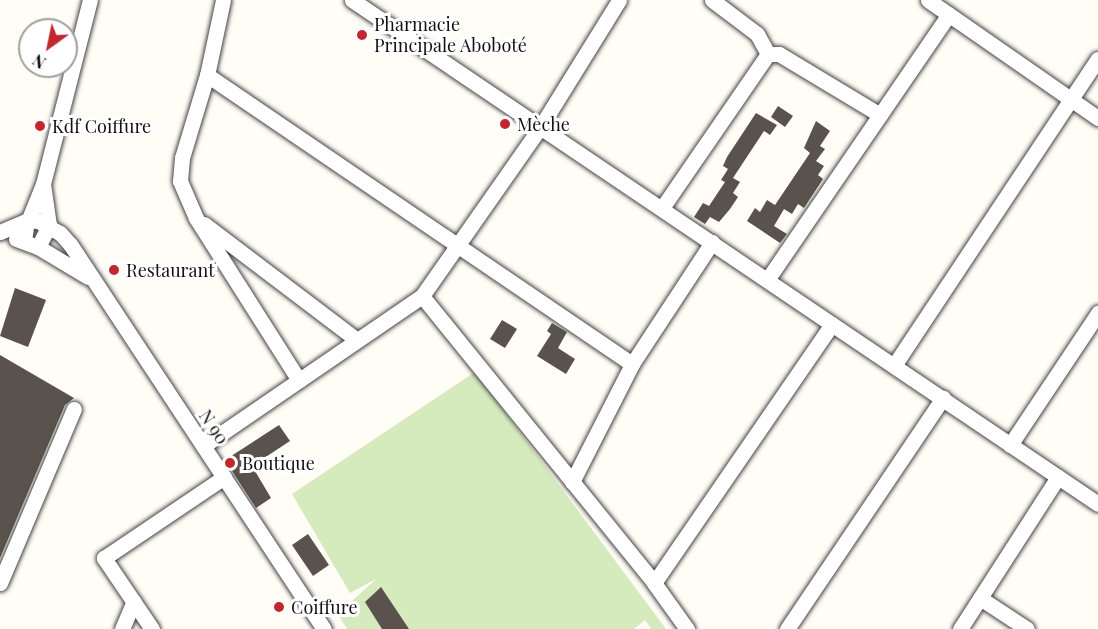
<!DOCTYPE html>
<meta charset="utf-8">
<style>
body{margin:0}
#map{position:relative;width:1098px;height:629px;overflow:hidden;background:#fffdf5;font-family:"Playfair Display",serif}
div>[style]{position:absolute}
.green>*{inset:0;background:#d5ebbd}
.building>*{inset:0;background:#5a524d}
.roads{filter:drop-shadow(0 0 2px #444) drop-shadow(0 0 2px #444)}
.minor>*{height:15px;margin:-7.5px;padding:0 7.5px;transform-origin:7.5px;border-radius:7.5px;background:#fff}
.dots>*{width:16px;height:16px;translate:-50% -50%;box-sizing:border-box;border:3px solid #fff;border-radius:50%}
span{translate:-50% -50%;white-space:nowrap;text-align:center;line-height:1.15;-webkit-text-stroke:6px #fff;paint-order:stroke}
.poi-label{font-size:18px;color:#111}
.left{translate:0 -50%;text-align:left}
.street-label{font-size:18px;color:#111}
.north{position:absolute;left:18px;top:18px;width:60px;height:60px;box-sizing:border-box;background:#fff;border:2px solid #a0a0a0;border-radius:50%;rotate:213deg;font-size:16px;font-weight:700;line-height:24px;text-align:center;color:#111}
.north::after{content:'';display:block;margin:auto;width:21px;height:27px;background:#c4262e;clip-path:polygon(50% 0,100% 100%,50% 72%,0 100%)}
</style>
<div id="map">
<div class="green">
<i style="clip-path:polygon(475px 372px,666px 629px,651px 629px,645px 620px,634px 629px,347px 629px,338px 614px,376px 579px,350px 593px,292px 494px)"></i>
</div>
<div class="building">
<i style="clip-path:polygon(778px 106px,793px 116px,785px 127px,771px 117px)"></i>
<i style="clip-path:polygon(756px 113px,777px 125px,770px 135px,764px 131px,733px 178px,740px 182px,733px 193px,738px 197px,730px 209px,719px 222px,710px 217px,705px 224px,694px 217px,703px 203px,709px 206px,725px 182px,721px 180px,728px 169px,723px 166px,727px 157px)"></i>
<i style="clip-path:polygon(816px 121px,830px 131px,820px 146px,825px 149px,816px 161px,824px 166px,818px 175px,823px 179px,804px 208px,798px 204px,792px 214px,784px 209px,774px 226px,787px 234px,780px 243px,747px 221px,755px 208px,760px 212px,767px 200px,775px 205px,810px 153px,804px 148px)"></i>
<i style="clip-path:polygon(15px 288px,46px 300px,28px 347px,0 336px)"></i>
<i style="clip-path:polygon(502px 320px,517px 329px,505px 348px,490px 339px)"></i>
<i style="clip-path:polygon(552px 323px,567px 332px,558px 348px,575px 359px,566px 374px,537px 356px,551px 334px,547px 331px)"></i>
<i style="clip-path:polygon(0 355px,74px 398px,65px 405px,0 558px)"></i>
<i style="clip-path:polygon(279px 425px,290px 441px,252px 466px,271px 498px,256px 508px,225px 460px)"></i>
<i style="clip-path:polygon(308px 534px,329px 565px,313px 576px,292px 545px)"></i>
<i style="clip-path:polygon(381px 587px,409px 629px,382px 629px,365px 602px)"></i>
</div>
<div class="roads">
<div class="minor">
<i style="left:223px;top:0;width:77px;rotate:102deg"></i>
<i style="left:207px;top:75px;width:87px;rotate:106.8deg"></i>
<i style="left:182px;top:158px;width:23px;rotate:95deg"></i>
<i style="left:180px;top:181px;width:40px;rotate:66.6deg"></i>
<i style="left:196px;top:218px;width:192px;rotate:57.6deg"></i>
<i style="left:352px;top:0;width:900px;rotate:34.04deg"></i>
<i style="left:712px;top:0;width:56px;rotate:37.1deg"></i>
<i style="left:757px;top:34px;width:23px;rotate:61deg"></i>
<i style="left:928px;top:0;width:207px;rotate:34.8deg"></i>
<i style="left:207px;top:75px;width:514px;rotate:34.22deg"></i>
<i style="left:662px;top:208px;width:187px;rotate:-55.5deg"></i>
<i style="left:768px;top:54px;width:11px"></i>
<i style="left:779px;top:54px;width:118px;rotate:31.1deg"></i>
<i style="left:204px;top:224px;width:192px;rotate:37.2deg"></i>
<i style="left:0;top:232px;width:30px;rotate:-23deg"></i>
<i style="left:28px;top:220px;width:10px;rotate:6deg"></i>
<i style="left:38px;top:221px;width:25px;rotate:29deg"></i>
<i style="left:60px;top:233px;width:15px;rotate:48deg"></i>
<i style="left:70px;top:244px;width:461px;rotate:56.6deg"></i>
<i style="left:16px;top:239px;width:23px;rotate:20deg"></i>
<i style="left:38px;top:247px;width:58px;rotate:31deg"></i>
<i style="left:24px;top:241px;width:15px;rotate:-82deg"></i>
<i style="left:26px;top:226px;width:45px;rotate:-68deg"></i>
<i style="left:43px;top:184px;width:190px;rotate:-75.7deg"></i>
<i style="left:38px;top:247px;width:25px;rotate:-63deg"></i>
<i style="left:49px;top:225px;width:41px;rotate:-98.3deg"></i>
<i style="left:767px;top:280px;width:322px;rotate:-55.6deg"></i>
<i style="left:422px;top:296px;width:369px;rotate:51deg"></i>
<i style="left:654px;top:583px;width:57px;rotate:54.3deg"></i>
<i style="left:895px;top:364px;width:366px;rotate:-56.4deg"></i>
<i style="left:1010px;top:445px;width:159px;rotate:-56.3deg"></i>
<i style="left:203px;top:446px;width:265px;rotate:-34.4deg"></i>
<i style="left:422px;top:296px;width:208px;rotate:-55deg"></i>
<i style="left:541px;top:126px;width:148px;rotate:-58.2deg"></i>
<i style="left:572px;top:482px;width:132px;rotate:-63deg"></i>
<i style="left:632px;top:364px;width:146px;rotate:-56.7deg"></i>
<i style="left:0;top:583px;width:189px;rotate:-67deg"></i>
<i style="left:654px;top:583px;width:314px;rotate:-55.5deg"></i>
<i style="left:980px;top:598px;width:56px;rotate:33.4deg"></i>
<i style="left:122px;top:629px;width:30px;rotate:-67deg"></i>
<i style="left:152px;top:629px;width:86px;rotate:-124.1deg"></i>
<i style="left:104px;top:558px;width:145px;rotate:-34deg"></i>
<i style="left:787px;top:629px;width:279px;rotate:-56deg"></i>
<i style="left:960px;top:629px;width:181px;rotate:-57.2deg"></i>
</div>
</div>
<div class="dots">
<i style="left:362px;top:35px;background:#c4262e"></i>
<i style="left:505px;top:124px;background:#c4262e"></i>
<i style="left:40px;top:126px;background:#c4262e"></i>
<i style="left:114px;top:270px;background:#c4262e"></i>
<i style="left:230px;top:463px;background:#c4262e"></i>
<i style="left:279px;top:607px;background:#c4262e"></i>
</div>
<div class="poi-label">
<span class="left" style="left:374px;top:35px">Pharmacie<br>Principale Aboboté</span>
<span class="left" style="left:517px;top:124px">Mèche</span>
<span class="left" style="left:52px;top:126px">Kdf Coiffure</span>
<span class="left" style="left:126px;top:270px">Restaurant</span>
<span class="left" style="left:242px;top:463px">Boutique</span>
<span class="left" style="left:291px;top:607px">Coiffure</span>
</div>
<div class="street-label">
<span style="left:214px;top:427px;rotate:56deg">N 90</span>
</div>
<div class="north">N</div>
</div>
